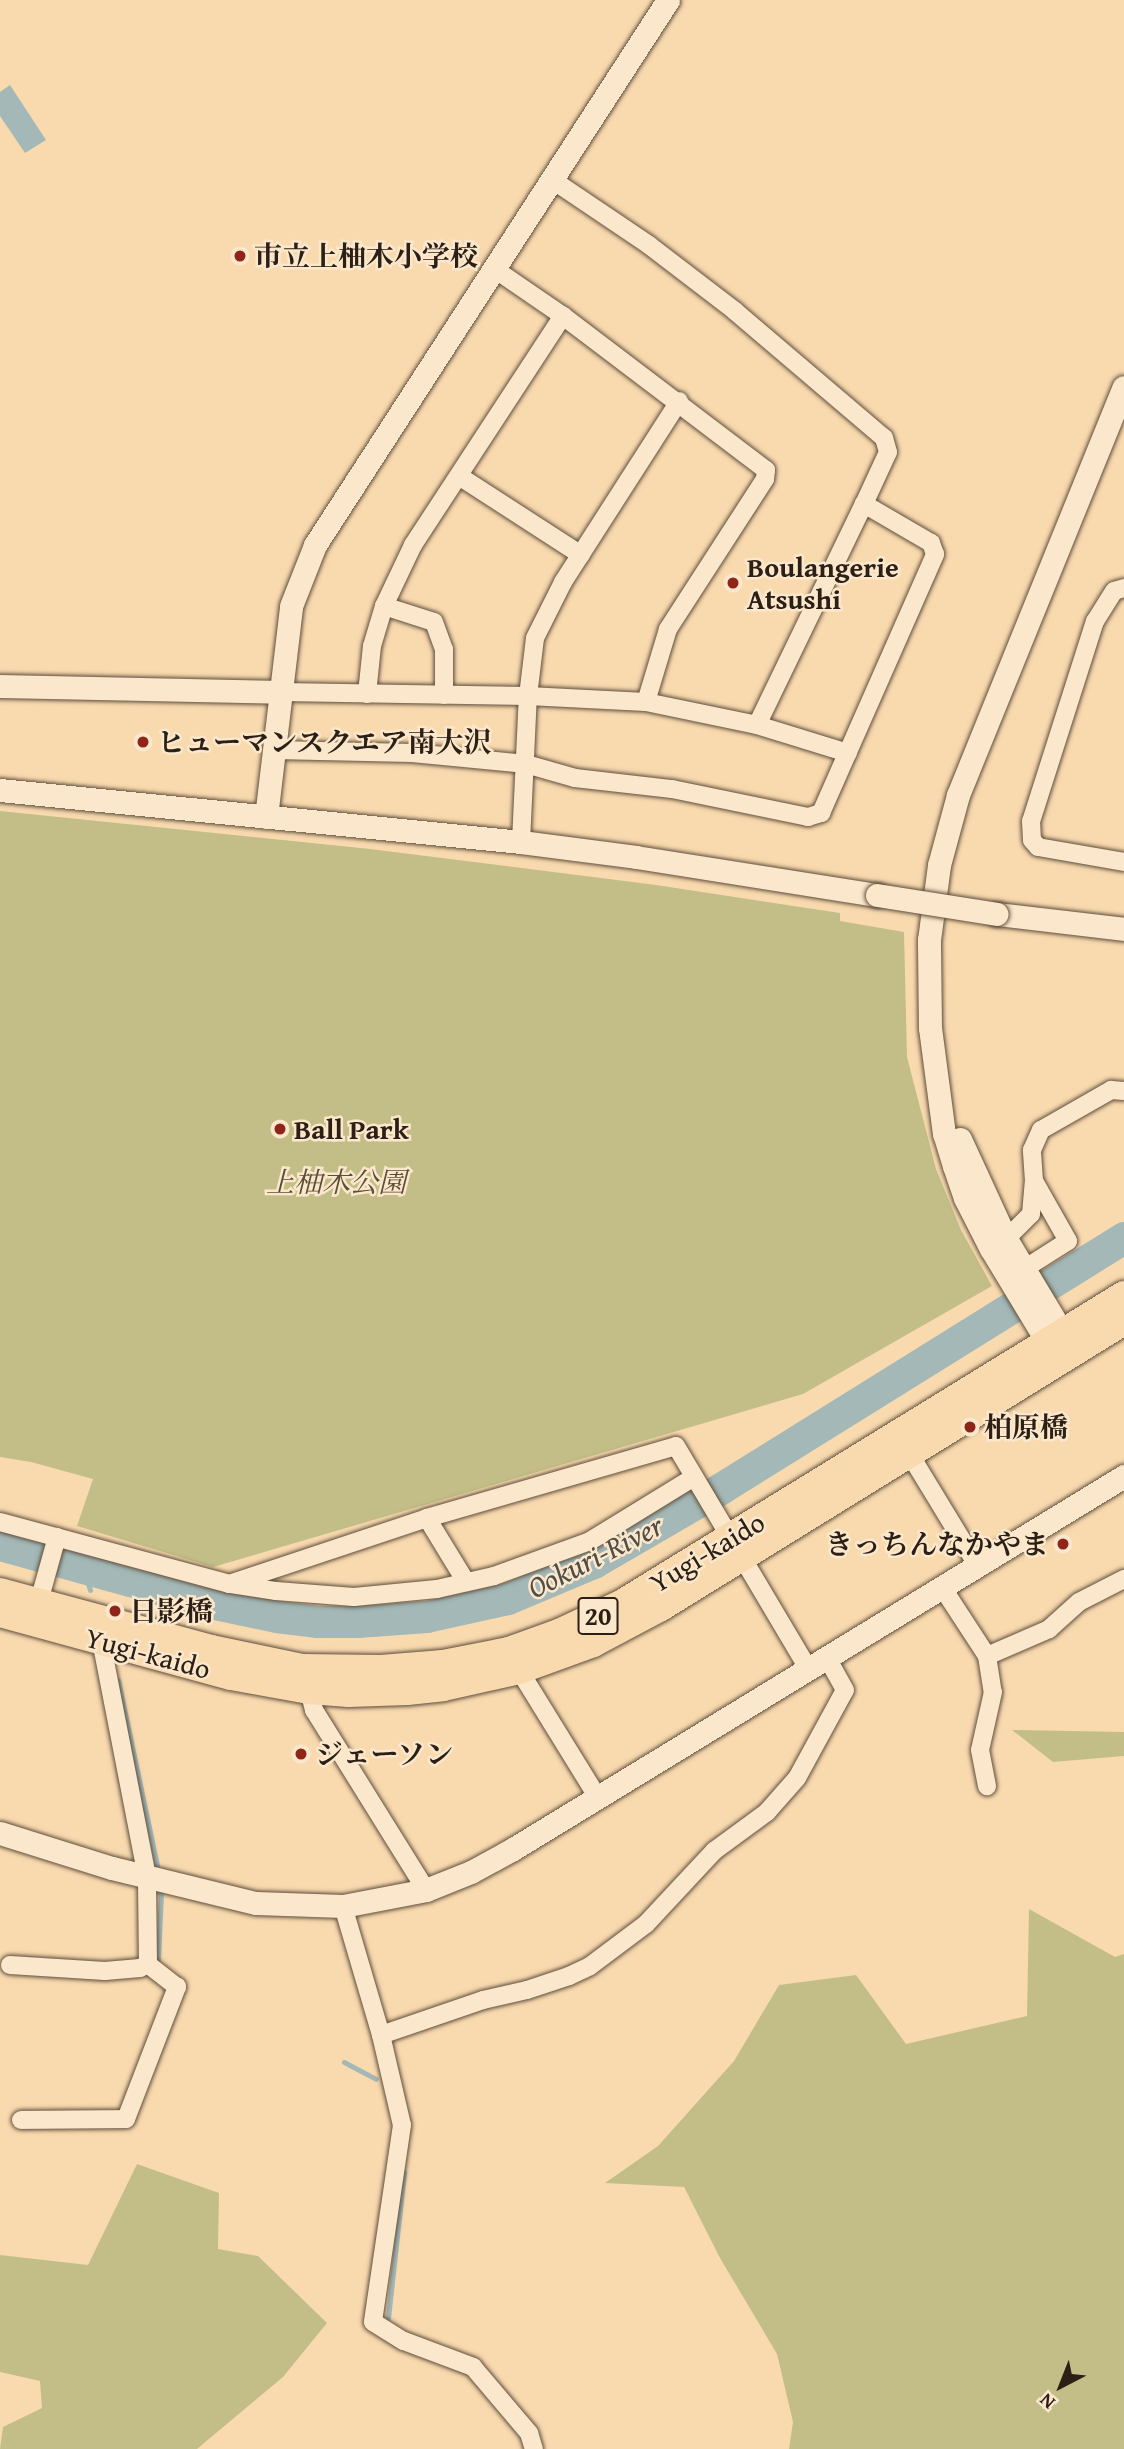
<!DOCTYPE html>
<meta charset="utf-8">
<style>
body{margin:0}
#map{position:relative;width:1124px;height:2449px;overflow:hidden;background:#f9daaf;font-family:"Gentium Book Plus","Noto Serif JP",serif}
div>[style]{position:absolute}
.green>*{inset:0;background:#c3be87}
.water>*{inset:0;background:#a3b8b7}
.stream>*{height:5px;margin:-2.5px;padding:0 2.5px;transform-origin:2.5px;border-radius:2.5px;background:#a3b8b7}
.river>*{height:32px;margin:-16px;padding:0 16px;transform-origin:16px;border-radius:16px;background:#a3b8b7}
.roads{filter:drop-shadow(0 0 2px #5f4e3c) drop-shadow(0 0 2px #5f4e3c)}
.minor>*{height:18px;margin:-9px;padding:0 9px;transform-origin:9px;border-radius:9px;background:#fbe7cb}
.tertiary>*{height:23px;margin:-11.5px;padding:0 11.5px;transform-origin:11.5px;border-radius:11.5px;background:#fbe7cb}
.primary>*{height:28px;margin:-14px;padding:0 14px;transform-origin:14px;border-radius:14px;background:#f9daaf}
.bridges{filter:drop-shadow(0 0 2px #5f4e3c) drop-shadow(0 0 2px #5f4e3c)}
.tertiary-bridge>*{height:23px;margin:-11.5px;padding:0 11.5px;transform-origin:11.5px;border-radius:11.5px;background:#fbe7cb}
.dots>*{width:19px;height:19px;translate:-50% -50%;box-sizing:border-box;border:4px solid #fbe7cb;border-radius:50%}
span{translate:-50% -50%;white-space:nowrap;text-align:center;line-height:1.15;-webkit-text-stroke:5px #fbe7cb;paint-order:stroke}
.shield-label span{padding:2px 5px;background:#fbe7cb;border:2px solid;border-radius:5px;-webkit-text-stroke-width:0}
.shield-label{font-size:26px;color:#2c2016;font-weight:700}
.poi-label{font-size:28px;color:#2c2016;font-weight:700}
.left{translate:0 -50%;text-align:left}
.right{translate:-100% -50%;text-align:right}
.park-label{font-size:28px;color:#594f38;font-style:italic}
.street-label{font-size:28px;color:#2c2016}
.water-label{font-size:30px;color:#504e46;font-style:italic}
.north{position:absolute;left:1026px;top:2351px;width:70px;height:70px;-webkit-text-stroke:5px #fbe7cb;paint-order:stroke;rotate:222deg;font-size:19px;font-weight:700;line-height:28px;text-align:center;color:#2c2016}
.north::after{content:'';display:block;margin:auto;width:24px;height:32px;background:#2c2016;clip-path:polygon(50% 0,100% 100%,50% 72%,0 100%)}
</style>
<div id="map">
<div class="green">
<i style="clip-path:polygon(0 811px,370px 849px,656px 885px,840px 913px,840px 921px,904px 932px,907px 1057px,936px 1169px,961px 1230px,992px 1286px,803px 1394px,213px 1567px,77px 1526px,93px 1479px,31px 1462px,0 1457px)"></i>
<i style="clip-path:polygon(1012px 1730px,1124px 1732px,1124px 1756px,1053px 1762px)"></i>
<i style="clip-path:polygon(1029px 1909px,1115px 1957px,1124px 1954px,1124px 2449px,789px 2449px,793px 2422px,777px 2354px,720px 2258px,684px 2187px,605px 2183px,658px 2146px,734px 2061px,779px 1985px,856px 1975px,906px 2044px,1027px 2016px)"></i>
<i style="clip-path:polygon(137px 2164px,219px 2193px,218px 2249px,258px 2256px,327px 2323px,283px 2377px,197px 2449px,0 2449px,3px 2427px,42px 2408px,40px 2381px,0 2372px,0 2255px,88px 2265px)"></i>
</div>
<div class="water">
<i style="clip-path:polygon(10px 85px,46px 140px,25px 153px,0 116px,0 92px)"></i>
</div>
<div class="stream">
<i style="left:83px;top:1567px;width:24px;rotate:73deg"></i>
<i style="left:118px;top:1680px;width:189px;rotate:78.1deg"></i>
<i style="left:158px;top:1960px;width:66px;rotate:-87.4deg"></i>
<i style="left:344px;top:2062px;width:36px;rotate:28deg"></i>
<i style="left:388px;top:2318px;width:147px;rotate:-83.7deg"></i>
</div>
<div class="river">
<i style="left:0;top:1545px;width:214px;rotate:15.5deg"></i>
<i style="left:206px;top:1602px;width:73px;rotate:11.9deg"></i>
<i style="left:277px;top:1617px;width:41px;rotate:7deg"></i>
<i style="left:318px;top:1622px;width:40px"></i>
<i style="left:358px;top:1622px;width:69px;rotate:-4.1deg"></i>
<i style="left:427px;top:1617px;width:83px;rotate:-12.5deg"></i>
<i style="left:508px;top:1599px;width:93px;rotate:-22.7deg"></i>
<i style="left:594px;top:1563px;width:147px;rotate:-30.2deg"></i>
<i style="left:721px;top:1489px;width:475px;rotate:-31.9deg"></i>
</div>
<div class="roads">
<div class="minor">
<i style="left:493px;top:268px;width:85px;rotate:34.4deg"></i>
<i style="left:459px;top:476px;width:145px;rotate:32.9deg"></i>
<i style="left:1124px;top:588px;width:10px;rotate:163deg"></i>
<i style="left:1114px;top:591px;width:36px;rotate:122deg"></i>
<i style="left:1095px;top:621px;width:210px;rotate:107.7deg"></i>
<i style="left:1031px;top:821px;width:19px;rotate:87deg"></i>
<i style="left:1032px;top:840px;width:9px;rotate:49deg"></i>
<i style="left:1038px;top:847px;width:87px;rotate:9.9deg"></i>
<i style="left:384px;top:606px;width:52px;rotate:17.7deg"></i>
<i style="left:434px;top:622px;width:29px;rotate:70deg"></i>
<i style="left:444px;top:649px;width:46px;rotate:90deg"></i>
<i style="left:281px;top:692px;width:247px;rotate:0.9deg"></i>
<i style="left:528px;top:696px;width:118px;rotate:2.9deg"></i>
<i style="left:646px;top:702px;width:113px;rotate:11.7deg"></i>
<i style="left:757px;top:725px;width:95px;rotate:17.1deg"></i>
<i style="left:367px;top:694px;width:48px;rotate:-84.1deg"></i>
<i style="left:372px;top:646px;width:42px;rotate:-73.3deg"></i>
<i style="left:384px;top:606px;width:68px;rotate:-64.6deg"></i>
<i style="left:413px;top:545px;width:274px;rotate:-56.8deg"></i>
<i style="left:563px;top:316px;width:255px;rotate:37.2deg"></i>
<i style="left:766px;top:470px;width:9px;rotate:96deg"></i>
<i style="left:765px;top:479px;width:179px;rotate:122.9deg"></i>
<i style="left:668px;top:629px;width:76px;rotate:106.8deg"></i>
<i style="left:757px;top:725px;width:246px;rotate:-64.2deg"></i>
<i style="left:274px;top:750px;width:138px;rotate:1.2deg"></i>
<i style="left:412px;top:753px;width:115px;rotate:5.5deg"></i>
<i style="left:526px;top:764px;width:51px;rotate:15.9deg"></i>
<i style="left:575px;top:778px;width:98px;rotate:6.5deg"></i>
<i style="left:672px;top:789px;width:139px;rotate:11.6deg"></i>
<i style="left:808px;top:817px;width:14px;rotate:-17deg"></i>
<i style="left:821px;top:813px;width:283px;rotate:-66.2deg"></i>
<i style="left:935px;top:554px;width:12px;rotate:-110deg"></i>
<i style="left:931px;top:543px;width:78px;rotate:-149.8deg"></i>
<i style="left:864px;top:504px;width:57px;rotate:-65.2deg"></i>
<i style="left:888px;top:452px;width:15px;rotate:-106deg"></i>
<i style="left:884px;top:438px;width:196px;rotate:-139.6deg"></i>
<i style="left:735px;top:311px;width:108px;rotate:-142.5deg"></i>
<i style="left:649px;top:245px;width:118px;rotate:-146deg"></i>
<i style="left:521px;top:842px;width:146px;rotate:-87.3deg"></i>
<i style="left:528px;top:696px;width:58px;rotate:-83.1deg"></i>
<i style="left:535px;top:638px;width:63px;rotate:-63.4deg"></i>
<i style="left:563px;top:582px;width:215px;rotate:-57.3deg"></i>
<i style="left:1006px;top:1239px;width:35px;rotate:-45deg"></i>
<i style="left:1031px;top:1214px;width:33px;rotate:-85deg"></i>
<i style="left:1034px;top:1181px;width:31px;rotate:-94deg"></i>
<i style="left:1032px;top:1150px;width:22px;rotate:-66deg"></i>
<i style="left:1041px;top:1130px;width:81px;rotate:-29.7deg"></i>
<i style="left:1111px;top:1090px;width:13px;rotate:4deg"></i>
<i style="left:1024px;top:1269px;width:52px;rotate:-32.5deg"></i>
<i style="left:1068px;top:1241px;width:69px;rotate:-119.5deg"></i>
<i style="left:909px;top:1453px;width:131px;rotate:58.7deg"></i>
<i style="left:427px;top:1518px;width:75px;rotate:58.6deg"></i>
<i style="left:0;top:1522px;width:237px;rotate:15.1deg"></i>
<i style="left:229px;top:1584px;width:209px;rotate:-18.4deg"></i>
<i style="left:427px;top:1518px;width:259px;rotate:-16.1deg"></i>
<i style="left:676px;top:1446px;width:258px;rotate:59.3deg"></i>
<i style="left:231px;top:1584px;width:46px;rotate:8.8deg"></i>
<i style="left:276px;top:1591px;width:78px;rotate:4.4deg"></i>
<i style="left:354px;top:1597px;width:83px;rotate:-5.5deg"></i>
<i style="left:437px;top:1589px;width:58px;rotate:-12.8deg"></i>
<i style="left:494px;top:1576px;width:102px;rotate:-20deg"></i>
<i style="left:590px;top:1541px;width:122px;rotate:-31.6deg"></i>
<i style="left:942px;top:1587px;width:82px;rotate:56.9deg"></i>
<i style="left:987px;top:1656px;width:36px;rotate:81deg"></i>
<i style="left:993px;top:1692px;width:59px;rotate:102.6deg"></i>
<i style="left:980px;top:1750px;width:37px;rotate:79deg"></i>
<i style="left:36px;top:1612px;width:78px;rotate:-74.4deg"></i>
<i style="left:987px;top:1656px;width:68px;rotate:-23.5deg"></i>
<i style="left:1049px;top:1629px;width:40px;rotate:-42deg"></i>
<i style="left:1079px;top:1602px;width:51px;rotate:-27.1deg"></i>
<i style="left:519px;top:1670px;width:150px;rotate:58.3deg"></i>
<i style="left:309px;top:1690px;width:21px;rotate:76deg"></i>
<i style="left:314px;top:1710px;width:212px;rotate:58.1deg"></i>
<i style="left:343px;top:1906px;width:134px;rotate:73.6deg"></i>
<i style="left:381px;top:2035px;width:92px;rotate:76.9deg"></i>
<i style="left:402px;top:2125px;width:199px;rotate:98.4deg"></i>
<i style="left:373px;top:2322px;width:36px;rotate:32deg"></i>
<i style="left:404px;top:2341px;width:74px;rotate:20.6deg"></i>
<i style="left:473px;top:2367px;width:87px;rotate:49.7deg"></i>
<i style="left:529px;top:2433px;width:17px;rotate:73deg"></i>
<i style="left:10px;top:1965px;width:95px;rotate:3.6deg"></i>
<i style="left:105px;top:1971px;width:35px;rotate:-5deg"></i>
<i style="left:140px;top:1968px;width:9px;rotate:-27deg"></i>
<i style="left:148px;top:1964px;width:87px;rotate:-90.7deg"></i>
<i style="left:147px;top:1877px;width:241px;rotate:-101deg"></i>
<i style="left:381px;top:2035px;width:108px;rotate:-18.9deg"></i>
<i style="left:483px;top:2000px;width:45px;rotate:-12.8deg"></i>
<i style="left:527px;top:1990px;width:44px;rotate:-18.4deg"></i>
<i style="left:569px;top:1976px;width:23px;rotate:-25deg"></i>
<i style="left:590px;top:1966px;width:70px;rotate:-36.9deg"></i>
<i style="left:646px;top:1924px;width:100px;rotate:-47deg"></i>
<i style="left:714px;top:1851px;width:66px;rotate:-36.3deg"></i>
<i style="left:767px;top:1812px;width:45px;rotate:-48.6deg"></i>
<i style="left:797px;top:1778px;width:100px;rotate:-61.4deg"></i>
<i style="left:845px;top:1690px;width:38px;rotate:-119deg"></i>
<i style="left:21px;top:2120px;width:105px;rotate:-0.5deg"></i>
<i style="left:126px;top:2119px;width:142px;rotate:-68.9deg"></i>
<i style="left:177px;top:1987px;width:37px;rotate:-142deg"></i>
</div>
<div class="tertiary">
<i style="left:0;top:686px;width:281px;rotate:1.2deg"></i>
<i style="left:0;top:790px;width:524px;rotate:5.7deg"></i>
<i style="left:521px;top:842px;width:116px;rotate:7.4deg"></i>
<i style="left:636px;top:857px;width:244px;rotate:9deg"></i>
<i style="left:266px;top:817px;width:212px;rotate:-83.2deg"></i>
<i style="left:291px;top:606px;width:66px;rotate:-68.5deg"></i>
<i style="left:315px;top:545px;width:649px;rotate:-57.07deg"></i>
<i style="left:997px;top:914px;width:128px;rotate:6.7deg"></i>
<i style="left:960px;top:1139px;width:110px;rotate:65.3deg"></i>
<i style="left:1006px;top:1239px;width:111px;rotate:59deg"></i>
<i style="left:1063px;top:1334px;width:14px;rotate:82deg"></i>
<i style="left:1059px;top:1352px;width:14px;rotate:-141deg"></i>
<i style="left:1048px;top:1343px;width:110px;rotate:-121.2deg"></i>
<i style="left:991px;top:1249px;width:57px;rotate:-117deg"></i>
<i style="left:965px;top:1198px;width:34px;rotate:-109deg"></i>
<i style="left:954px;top:1166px;width:34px;rotate:-107deg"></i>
<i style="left:944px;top:1134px;width:107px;rotate:-97.5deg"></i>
<i style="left:930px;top:1028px;width:88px;rotate:-90.7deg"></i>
<i style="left:929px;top:940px;width:76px;rotate:-82.4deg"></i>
<i style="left:939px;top:865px;width:73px;rotate:-74.8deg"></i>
<i style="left:958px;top:795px;width:440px;rotate:-67.9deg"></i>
<i style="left:0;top:1833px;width:117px;rotate:17.4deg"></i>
<i style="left:112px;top:1868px;width:148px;rotate:13.7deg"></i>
<i style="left:256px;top:1903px;width:87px;rotate:2deg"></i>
<i style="left:343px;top:1906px;width:85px;rotate:-10.9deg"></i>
<i style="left:426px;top:1890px;width:48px;rotate:-21.8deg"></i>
<i style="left:471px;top:1872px;width:48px;rotate:-28.7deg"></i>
<i style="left:513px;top:1849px;width:716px;rotate:-31.4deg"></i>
</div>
<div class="primary">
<i style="left:0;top:1592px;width:219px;rotate:15.1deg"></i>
<i style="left:211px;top:1649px;width:93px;rotate:11.8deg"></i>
<i style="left:302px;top:1668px;width:79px;rotate:0.7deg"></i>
<i style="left:381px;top:1669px;width:62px;rotate:-4.6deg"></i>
<i style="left:443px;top:1664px;width:67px;rotate:-11.1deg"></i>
<i style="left:509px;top:1651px;width:53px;rotate:-19.8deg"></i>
<i style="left:559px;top:1633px;width:71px;rotate:-25.1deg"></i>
<i style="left:623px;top:1603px;width:588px;rotate:-31.58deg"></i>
<i style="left:0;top:1613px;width:239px;rotate:15.3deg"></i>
<i style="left:231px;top:1676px;width:79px;rotate:10.2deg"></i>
<i style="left:309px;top:1690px;width:40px;rotate:4.3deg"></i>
<i style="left:349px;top:1693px;width:58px;rotate:-2deg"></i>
<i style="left:407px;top:1691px;width:36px;rotate:-6deg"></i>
<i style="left:443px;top:1687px;width:78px;rotate:-12.6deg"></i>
<i style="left:519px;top:1670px;width:79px;rotate:-20deg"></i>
<i style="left:593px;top:1643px;width:77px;rotate:-27.9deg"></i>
<i style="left:661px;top:1607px;width:544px;rotate:-31.7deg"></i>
</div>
</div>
<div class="bridges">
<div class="tertiary-bridge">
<i style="left:877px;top:895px;width:121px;rotate:9deg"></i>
</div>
</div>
<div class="dots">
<i style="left:240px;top:256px;background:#8f2418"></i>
<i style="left:733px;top:583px;background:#8f2418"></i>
<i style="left:143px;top:742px;background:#8f2418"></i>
<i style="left:280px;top:1129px;background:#8f2418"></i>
<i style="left:970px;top:1427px;background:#8f2418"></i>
<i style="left:1063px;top:1544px;background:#8f2418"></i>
<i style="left:115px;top:1611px;background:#8f2418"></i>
<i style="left:301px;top:1754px;background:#8f2418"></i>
</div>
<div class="shield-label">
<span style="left:598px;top:1616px">20</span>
</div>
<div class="poi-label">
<span class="left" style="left:254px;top:256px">市立上柚木小学校</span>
<span class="left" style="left:747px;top:583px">Boulangerie<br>Atsushi</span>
<span class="left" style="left:157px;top:742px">ヒューマンスクエア南大沢</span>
<span class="left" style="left:294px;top:1129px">Ball Park</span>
<span class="left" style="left:984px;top:1427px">柏原橋</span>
<span class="right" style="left:1049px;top:1544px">きっちんなかやま</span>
<span class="left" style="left:129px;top:1611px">日影橋</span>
<span class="left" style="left:315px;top:1754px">ジェーソン</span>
</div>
<div class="park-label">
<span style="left:336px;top:1182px">上柚木公園</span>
</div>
<div class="street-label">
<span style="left:707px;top:1552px;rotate:-31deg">Yugi-kaido</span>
<span style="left:148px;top:1653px;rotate:15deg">Yugi-kaido</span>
</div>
<div class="water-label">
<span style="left:595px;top:1556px;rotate:-27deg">Ookuri-River</span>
</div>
<div class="north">N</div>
</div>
